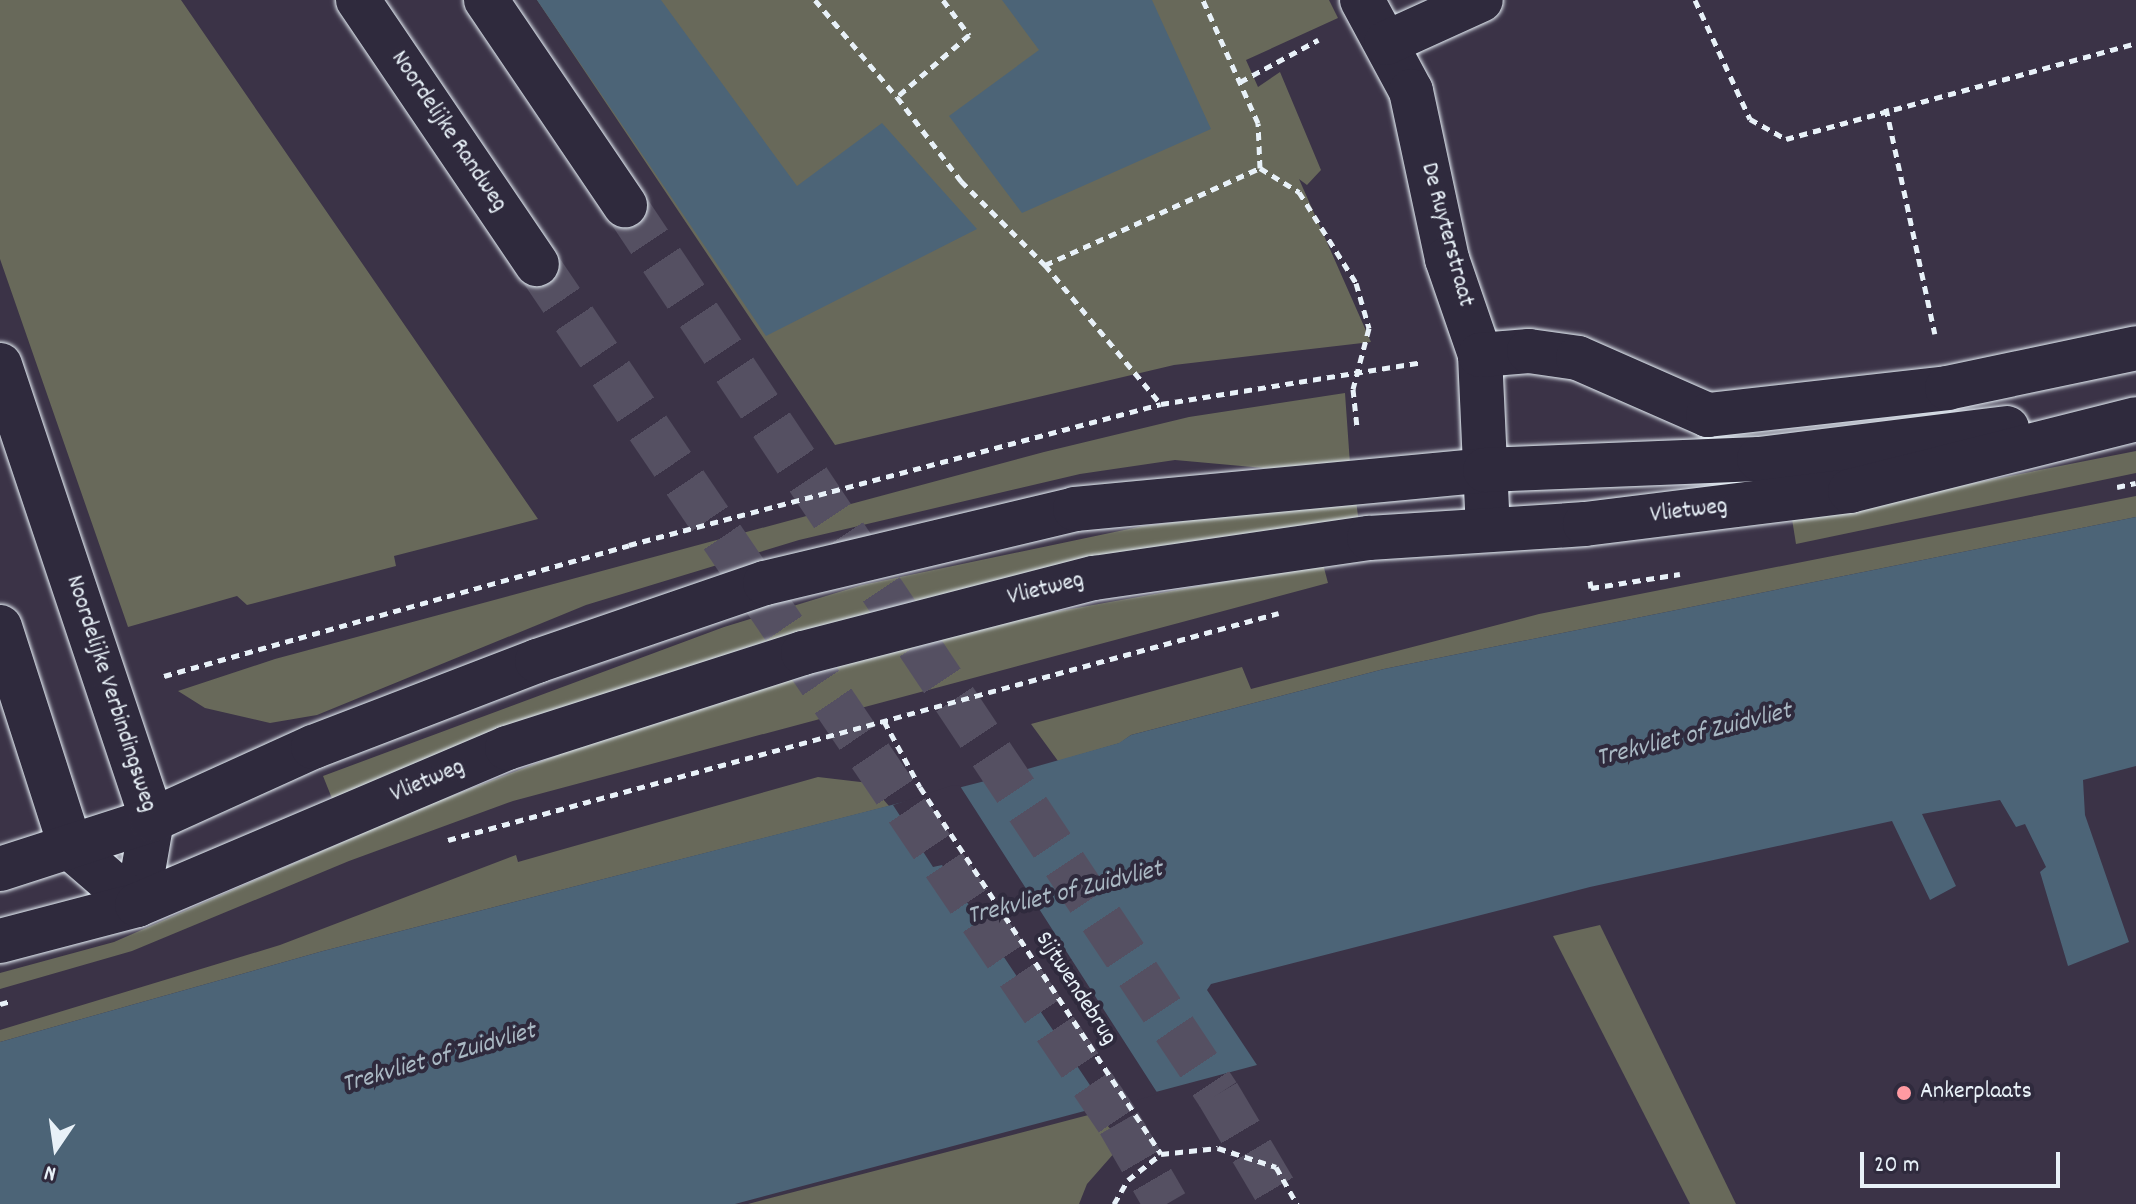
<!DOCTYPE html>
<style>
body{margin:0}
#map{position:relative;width:2136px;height:1204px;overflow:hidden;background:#3b3347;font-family:Dekko,sans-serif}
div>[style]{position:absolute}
.green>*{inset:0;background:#68695a}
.water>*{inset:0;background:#4c6477}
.pier>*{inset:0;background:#3b3347}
.primary-tunnel>*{height:44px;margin-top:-22px;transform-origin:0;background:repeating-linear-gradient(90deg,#555062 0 44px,transparent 0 66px)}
.path>*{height:5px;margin-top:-2.5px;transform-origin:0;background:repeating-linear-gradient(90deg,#e8f1f8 0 8px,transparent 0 14px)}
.roads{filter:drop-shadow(0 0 2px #e8f1f8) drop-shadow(0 0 2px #e8f1f8)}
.street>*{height:44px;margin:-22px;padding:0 22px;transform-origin:22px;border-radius:22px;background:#2f2a3d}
.secondary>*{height:44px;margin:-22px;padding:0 22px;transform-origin:22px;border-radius:22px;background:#2f2a3d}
.primary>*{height:44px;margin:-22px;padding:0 22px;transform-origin:22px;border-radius:22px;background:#2f2a3d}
.dots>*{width:22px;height:22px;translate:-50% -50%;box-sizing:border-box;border:4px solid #2f2a3d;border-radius:50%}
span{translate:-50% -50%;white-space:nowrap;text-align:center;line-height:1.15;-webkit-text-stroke:8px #2f2a3d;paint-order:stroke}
.street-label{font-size:24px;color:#e8f1f8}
.poi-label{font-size:24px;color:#e8f1f8}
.left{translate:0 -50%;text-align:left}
.water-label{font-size:26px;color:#aab9c4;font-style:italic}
.north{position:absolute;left:16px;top:1108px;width:80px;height:80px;-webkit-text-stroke:6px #2f2a3d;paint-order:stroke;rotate:193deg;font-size:22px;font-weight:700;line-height:32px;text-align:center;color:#e8f1f8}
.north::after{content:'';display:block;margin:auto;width:28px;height:36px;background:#e8f1f8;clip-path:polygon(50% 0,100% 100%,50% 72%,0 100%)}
.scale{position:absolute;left:1860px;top:1152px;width:200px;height:36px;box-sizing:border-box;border:4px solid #e8f1f8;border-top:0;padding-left:10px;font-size:24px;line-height:28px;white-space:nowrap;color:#e8f1f8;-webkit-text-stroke:6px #2f2a3d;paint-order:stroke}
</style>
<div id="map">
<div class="green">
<i style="clip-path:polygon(0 0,181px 0,538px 519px,394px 556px,396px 566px,247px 605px,237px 596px,128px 627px,0 259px)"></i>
<i style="clip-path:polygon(537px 0,1329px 0,1338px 18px,1246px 60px,1258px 87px,1280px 72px,1321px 170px,1307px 185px,1299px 179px,1371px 342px,1174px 365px,835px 445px)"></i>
<i style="clip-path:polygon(1345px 393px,1350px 464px,1298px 471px,1175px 460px,1080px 474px,799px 540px,586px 605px,317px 715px,270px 723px,205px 708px,178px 691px,275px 659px,1044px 452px,1189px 417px)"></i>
<i style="clip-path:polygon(2136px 451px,2136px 473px,1796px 544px,1792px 519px)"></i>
<i style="clip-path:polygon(2136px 496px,2136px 517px,1384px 669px,1131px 735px,1120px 743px,1058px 761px,1031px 724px,1242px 667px,1251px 689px,1539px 614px)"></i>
<i style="clip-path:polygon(1356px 500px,1359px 524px,1046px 569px,764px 642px,538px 718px,335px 806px,323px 776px,724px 627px,862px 585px,1143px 526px)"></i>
<i style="clip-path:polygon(1323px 564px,1328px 583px,513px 801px,349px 861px,132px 951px,0 989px,0 973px,114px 942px,420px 808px,675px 710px,953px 630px)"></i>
<i style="clip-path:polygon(818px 777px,869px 783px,889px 806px,323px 951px,0 1042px,0 1030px,280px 945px,516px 855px,518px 862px)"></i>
<i style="clip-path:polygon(1600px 925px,1736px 1204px,1690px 1204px,1553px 936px)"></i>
<i style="clip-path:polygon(1096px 1113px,1123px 1143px,1087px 1184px,1079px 1204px,748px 1204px)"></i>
</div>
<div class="water">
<i style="clip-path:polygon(537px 0,661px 0,797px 186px,882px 123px,977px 229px,766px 336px)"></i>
<i style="clip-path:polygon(1002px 0,1152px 0,1211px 129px,1022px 213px,949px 116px,1039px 50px)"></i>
<i style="clip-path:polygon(2136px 517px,2136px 766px,2083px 780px,2085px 815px,2129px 942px,2068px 966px,2040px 872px,2046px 867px,2025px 824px,2016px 827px,2000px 800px,1922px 814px,1956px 886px,1930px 900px,1892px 821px,1590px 887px,1211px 984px,1207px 990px,1257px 1065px,735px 1204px,0 1204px,0 1042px,323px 951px,985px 781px,1119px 743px,1131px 735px,1384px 669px)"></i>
</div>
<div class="pier">
<i style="clip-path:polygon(953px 785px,960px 786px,1158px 1094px,1106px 1109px,942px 865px,933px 867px,893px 805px)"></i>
</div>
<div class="primary-tunnel">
<i style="left:625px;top:205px;width:1069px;rotate:56.3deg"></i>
<i style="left:1218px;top:1094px;width:128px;rotate:59.4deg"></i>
<i style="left:537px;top:264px;width:1038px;rotate:55.88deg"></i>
<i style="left:1119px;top:1123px;width:94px;rotate:59.9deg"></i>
</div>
<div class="path">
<i style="left:815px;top:0;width:127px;rotate:49.8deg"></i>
<i style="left:943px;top:0;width:44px;rotate:53.4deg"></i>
<i style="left:969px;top:35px;width:95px;rotate:139.3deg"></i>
<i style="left:897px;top:97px;width:106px;rotate:52.7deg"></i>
<i style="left:961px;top:181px;width:119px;rotate:45deg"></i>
<i style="left:1045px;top:265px;width:181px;rotate:50.2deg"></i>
<i style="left:1695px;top:0;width:131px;rotate:65.2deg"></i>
<i style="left:1750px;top:119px;width:41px;rotate:29.1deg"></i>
<i style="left:1786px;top:139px;width:363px;rotate:-15.3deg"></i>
<i style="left:1240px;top:82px;width:89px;rotate:-28.3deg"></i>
<i style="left:1886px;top:108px;width:231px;rotate:77.8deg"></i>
<i style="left:1260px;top:168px;width:46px;rotate:31.6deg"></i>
<i style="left:1299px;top:192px;width:107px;rotate:57.9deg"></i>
<i style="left:1356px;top:283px;width:47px;rotate:73.9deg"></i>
<i style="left:1369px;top:328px;width:63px;rotate:104.7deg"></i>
<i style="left:1353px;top:389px;width:37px;rotate:84deg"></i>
<i style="left:1045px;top:265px;width:236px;rotate:-24.3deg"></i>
<i style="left:1260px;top:168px;width:45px;rotate:-92.5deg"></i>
<i style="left:1258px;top:123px;width:135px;rotate:-114.1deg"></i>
<i style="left:2117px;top:487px;width:19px;rotate:-12deg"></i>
<i style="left:1590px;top:581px;width:7px;rotate:82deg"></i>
<i style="left:1591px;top:588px;width:90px;rotate:-8.9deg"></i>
<i style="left:164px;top:676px;width:483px;rotate:-15.7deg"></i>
<i style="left:629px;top:545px;width:550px;rotate:-14.84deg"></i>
<i style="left:1161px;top:404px;width:264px;rotate:-9.1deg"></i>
<i style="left:884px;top:721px;width:75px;rotate:61.4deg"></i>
<i style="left:920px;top:787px;width:439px;rotate:56.7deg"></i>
<i style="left:448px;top:840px;width:861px;rotate:-15.28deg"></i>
<i style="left:0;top:1004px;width:11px;rotate:-15deg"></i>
<i style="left:1114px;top:1204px;width:28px;rotate:-60deg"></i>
<i style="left:1128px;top:1180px;width:42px;rotate:-38.2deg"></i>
<i style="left:1161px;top:1154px;width:57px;rotate:-6deg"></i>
<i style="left:1218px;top:1148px;width:61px;rotate:18.1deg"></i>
<i style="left:1276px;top:1167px;width:43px;rotate:60.4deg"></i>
</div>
<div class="roads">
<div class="street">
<i style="left:1362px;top:0;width:103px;rotate:61.7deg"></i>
<i style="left:1411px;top:91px;width:172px;rotate:77.9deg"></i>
<i style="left:1447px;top:259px;width:102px;rotate:71deg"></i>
<i style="left:1480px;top:355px;width:175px;rotate:87.4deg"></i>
<i style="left:1386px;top:43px;width:104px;rotate:-24.4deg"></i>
<i style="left:1480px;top:355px;width:49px;rotate:-4.7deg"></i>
<i style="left:1529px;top:351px;width:49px;rotate:8.1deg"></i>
<i style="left:1578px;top:358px;width:142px;rotate:23.7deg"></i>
<i style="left:1708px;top:415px;width:241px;rotate:-6.4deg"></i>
<i style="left:1947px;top:388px;width:193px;rotate:-11.9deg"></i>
</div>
<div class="secondary">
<i style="left:0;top:365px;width:480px;rotate:71.5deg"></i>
<i style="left:152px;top:820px;width:86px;rotate:100deg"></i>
<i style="left:0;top:627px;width:232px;rotate:72.2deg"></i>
<i style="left:71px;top:848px;width:87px;rotate:40.8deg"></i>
<i style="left:0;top:869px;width:160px;rotate:-17.9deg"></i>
<i style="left:152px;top:820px;width:177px;rotate:-24.4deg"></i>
<i style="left:313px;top:747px;width:240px;rotate:-21deg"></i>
<i style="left:537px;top:661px;width:241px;rotate:-18.9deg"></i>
<i style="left:765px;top:583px;width:319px;rotate:-13.4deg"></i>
<i style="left:1075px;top:509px;width:412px;rotate:-5.4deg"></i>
<i style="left:1485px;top:470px;width:274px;rotate:-2.3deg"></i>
<i style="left:1759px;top:459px;width:250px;rotate:-7.1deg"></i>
<i style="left:0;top:941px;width:142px;rotate:-14.7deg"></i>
<i style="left:137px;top:905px;width:402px;rotate:-23deg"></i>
<i style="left:507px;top:748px;width:311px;rotate:-17.8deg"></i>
<i style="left:803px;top:653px;width:301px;rotate:-14.5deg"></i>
<i style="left:1094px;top:578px;width:278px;rotate:-8.3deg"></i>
<i style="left:1369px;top:538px;width:216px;rotate:-3.7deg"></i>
<i style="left:1585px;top:524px;width:267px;rotate:-7.1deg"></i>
<i style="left:1850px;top:491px;width:295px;rotate:-14.1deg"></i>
</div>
<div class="primary">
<i style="left:358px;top:0;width:319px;rotate:55.9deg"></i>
<i style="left:486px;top:0;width:248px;rotate:55.9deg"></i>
</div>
</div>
<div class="dots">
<i style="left:1904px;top:1093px;background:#ff9aa2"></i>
</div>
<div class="street-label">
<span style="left:448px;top:132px;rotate:56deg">Noordelijke Randweg</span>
<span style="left:1446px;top:235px;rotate:75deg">De Ruyterstraat</span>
<span style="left:1689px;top:512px;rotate:-7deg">Vlietweg</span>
<span style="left:1046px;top:590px;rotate:-14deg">Vlietweg</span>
<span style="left:110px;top:694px;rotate:72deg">Noordelijke Verbindingsweg</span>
<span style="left:428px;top:782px;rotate:-23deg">Vlietweg</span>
<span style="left:1075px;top:989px;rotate:57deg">Sijtwendebrug</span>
</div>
<div class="poi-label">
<span class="left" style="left:1920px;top:1093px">Ankerplaats</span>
</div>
<div class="water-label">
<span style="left:1694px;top:736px;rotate:-14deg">Trekvliet of Zuidvliet</span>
<span style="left:1065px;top:894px;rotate:-14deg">Trekvliet of Zuidvliet</span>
<span style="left:439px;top:1059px;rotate:-16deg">Trekvliet of Zuidvliet</span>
</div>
<div class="north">N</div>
<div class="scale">20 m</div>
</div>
